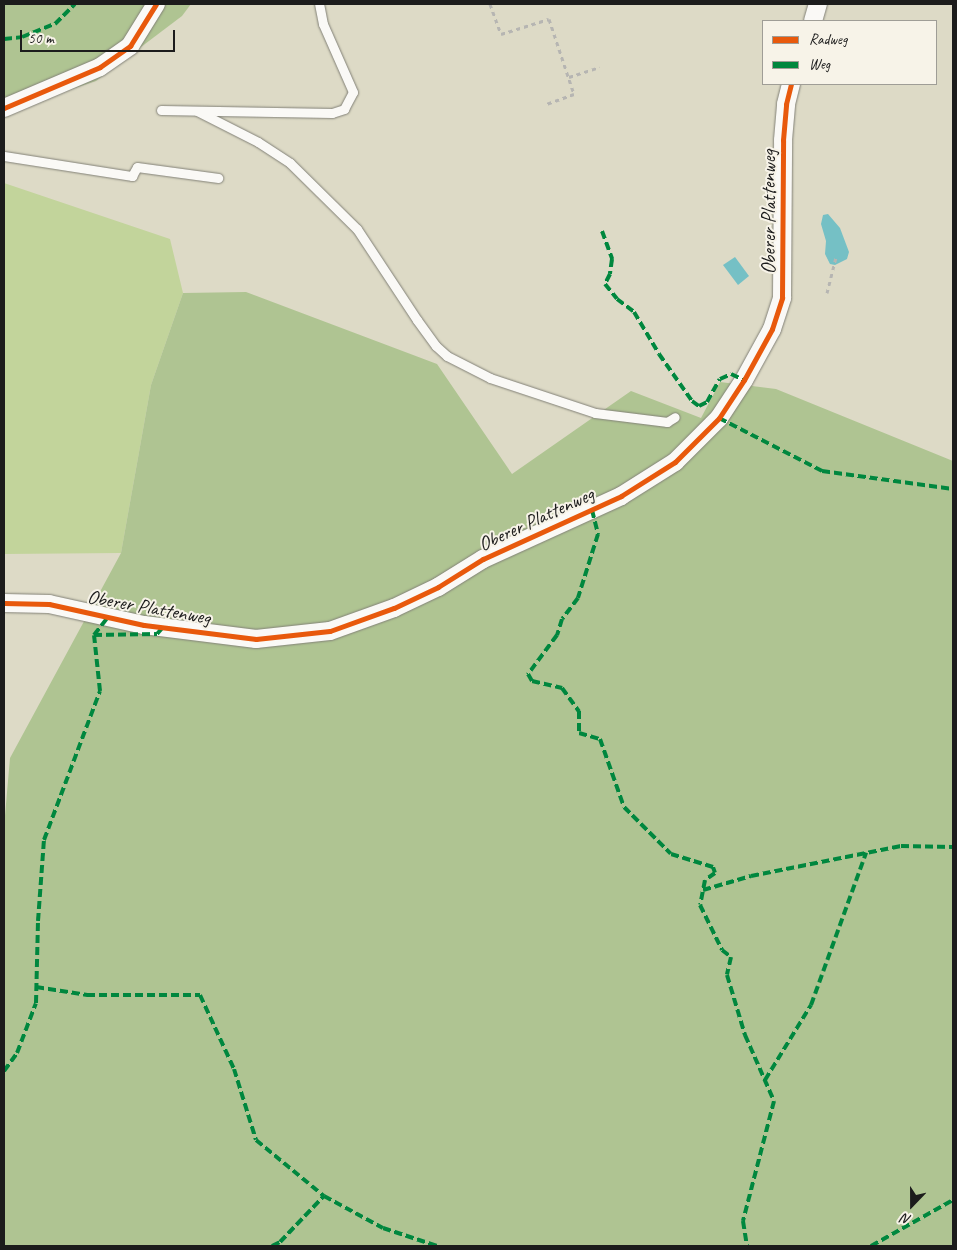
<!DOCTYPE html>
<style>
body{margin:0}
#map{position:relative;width:957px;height:1250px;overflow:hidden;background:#dddac6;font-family:Caveat,sans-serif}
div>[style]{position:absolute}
.green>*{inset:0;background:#c2d49b}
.forest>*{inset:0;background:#afc492}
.water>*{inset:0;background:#75c0c5}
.path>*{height:3px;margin-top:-1.5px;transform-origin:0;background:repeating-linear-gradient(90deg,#b6b5b2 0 4px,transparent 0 8px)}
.roads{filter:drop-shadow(0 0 1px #828177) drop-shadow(0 0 1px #828177)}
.service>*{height:9px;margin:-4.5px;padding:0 4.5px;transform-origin:4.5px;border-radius:4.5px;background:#faf9f6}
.minor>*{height:18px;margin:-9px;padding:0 9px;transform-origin:9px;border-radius:9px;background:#faf9f6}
.quiet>*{height:4px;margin-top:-2px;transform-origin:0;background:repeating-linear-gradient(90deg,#00873e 0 8px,transparent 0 12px)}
.cycleway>*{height:5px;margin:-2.5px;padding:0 2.5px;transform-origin:2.5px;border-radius:2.5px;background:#e8590c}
span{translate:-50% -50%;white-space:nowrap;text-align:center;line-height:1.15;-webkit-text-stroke:4px #f7f3e8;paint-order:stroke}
.street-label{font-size:20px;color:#1c1c1c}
.frame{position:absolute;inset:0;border:5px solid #1c1c1c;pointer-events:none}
.legend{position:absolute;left:762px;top:20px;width:175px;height:65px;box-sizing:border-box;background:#f7f3e8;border:1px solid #9f9d96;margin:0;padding:6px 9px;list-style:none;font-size:15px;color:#1c1c1c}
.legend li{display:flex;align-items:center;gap:10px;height:25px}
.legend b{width:25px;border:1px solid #9f9d96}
.north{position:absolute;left:887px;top:1180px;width:50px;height:50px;-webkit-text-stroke:4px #f7f3e8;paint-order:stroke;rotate:202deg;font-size:14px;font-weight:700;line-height:20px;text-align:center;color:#1c1c1c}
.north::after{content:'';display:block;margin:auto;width:18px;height:22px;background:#1c1c1c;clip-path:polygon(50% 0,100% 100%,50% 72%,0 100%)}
.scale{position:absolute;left:20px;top:30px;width:155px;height:22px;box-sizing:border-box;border:2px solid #1c1c1c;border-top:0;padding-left:6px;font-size:15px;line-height:18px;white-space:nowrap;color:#1c1c1c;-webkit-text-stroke:4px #f7f3e8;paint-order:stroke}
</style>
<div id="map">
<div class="green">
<i style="clip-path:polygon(4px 183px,170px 239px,183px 293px,151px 385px,121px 553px,4px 554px)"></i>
</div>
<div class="forest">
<i style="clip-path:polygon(4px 4px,191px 4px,182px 16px,96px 81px,4px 112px)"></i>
<i style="clip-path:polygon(246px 292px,437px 364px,512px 474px,631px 391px,701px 418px,720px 382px,776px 389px,953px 461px,953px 1246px,4px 1246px,4px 827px,10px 758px,121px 553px,151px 385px,183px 293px)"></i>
</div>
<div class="water">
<i style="clip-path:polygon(828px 214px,840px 228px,849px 252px,847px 259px,835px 265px,830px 264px,825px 254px,826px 241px,821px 224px,823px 215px)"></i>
<i style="clip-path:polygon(735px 257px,749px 276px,738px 285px,723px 265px)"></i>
</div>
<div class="path">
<i style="left:490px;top:4px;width:32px;rotate:70deg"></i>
<i style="left:501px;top:34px;width:50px;rotate:-17.4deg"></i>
<i style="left:549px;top:19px;width:79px;rotate:71.6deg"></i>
<i style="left:574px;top:94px;width:30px;rotate:160deg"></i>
<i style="left:569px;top:77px;width:32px;rotate:-18deg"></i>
<i style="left:827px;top:293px;width:36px;rotate:-76deg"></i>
</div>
<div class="roads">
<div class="service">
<i style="left:161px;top:110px;width:171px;rotate:1deg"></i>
<i style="left:332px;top:113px;width:13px;rotate:-18deg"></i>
<i style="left:344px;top:109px;width:19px;rotate:-62deg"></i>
<i style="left:353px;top:92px;width:74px;rotate:-113.8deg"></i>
<i style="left:323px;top:24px;width:20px;rotate:-101deg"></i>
<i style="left:197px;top:111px;width:68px;rotate:26.9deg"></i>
<i style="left:258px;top:142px;width:38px;rotate:33deg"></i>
<i style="left:290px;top:163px;width:94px;rotate:44.6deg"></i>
<i style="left:357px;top:229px;width:109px;rotate:56.6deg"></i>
<i style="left:417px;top:320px;width:32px;rotate:54deg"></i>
<i style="left:436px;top:346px;width:15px;rotate:42deg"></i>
<i style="left:447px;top:356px;width:48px;rotate:27.1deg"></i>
<i style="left:490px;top:378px;width:111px;rotate:18.4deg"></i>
<i style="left:595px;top:413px;width:73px;rotate:7.1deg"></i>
<i style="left:667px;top:422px;width:9px;rotate:-32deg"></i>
<i style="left:4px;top:156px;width:130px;rotate:8.9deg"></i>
<i style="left:132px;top:176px;width:10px;rotate:-61deg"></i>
<i style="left:137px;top:167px;width:82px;rotate:7.7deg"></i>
</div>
<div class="minor">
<i style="left:813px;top:21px;width:18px;rotate:-74deg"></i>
<i style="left:4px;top:108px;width:104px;rotate:-23.1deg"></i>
<i style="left:100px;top:67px;width:37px;rotate:-35deg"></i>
<i style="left:130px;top:46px;width:49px;rotate:-58.2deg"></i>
<i style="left:4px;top:603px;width:45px;rotate:1.3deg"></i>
<i style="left:49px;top:604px;width:97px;rotate:12.5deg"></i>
<i style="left:144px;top:625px;width:113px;rotate:7.1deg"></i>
<i style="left:256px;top:639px;width:74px;rotate:-6.2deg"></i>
<i style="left:330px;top:631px;width:68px;rotate:-19.8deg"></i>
<i style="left:394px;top:608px;width:49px;rotate:-25.5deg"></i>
<i style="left:438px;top:587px;width:53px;rotate:-31.9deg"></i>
<i style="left:483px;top:559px;width:152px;rotate:-24.5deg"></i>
<i style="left:621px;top:496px;width:64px;rotate:-32.2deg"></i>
<i style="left:675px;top:462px;width:62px;rotate:-45deg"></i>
<i style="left:719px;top:418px;width:45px;rotate:-56.7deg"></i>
<i style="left:744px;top:380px;width:58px;rotate:-61.2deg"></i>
<i style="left:772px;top:329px;width:33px;rotate:-72deg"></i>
<i style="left:782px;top:298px;width:158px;rotate:-89.6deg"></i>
<i style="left:783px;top:140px;width:36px;rotate:-85deg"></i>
<i style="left:786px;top:104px;width:21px;rotate:-76deg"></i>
</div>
</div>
<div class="quiet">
<i style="left:4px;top:39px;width:18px;rotate:-6deg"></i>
<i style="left:22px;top:37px;width:35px;rotate:-22deg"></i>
<i style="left:55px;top:24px;width:28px;rotate:-45deg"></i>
<i style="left:602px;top:231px;width:30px;rotate:70deg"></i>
<i style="left:612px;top:259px;width:15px;rotate:98deg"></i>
<i style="left:610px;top:274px;width:11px;rotate:117deg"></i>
<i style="left:605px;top:284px;width:19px;rotate:51deg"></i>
<i style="left:617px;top:299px;width:21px;rotate:37deg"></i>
<i style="left:634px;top:312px;width:49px;rotate:59.2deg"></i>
<i style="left:659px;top:354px;width:57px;rotate:54.9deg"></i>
<i style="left:692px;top:401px;width:9px;rotate:36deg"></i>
<i style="left:699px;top:406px;width:9px;rotate:-27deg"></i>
<i style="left:707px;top:402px;width:26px;rotate:-61deg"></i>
<i style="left:720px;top:379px;width:12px;rotate:-24deg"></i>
<i style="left:731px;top:374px;width:14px;rotate:25deg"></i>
<i style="left:719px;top:418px;width:116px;rotate:27.2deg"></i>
<i style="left:822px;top:471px;width:132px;rotate:7.8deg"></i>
<i style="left:592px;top:510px;width:25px;rotate:76deg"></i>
<i style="left:598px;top:534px;width:67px;rotate:107.4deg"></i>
<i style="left:578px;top:598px;width:26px;rotate:127deg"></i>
<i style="left:562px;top:619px;width:17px;rotate:107deg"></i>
<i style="left:557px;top:635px;width:49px;rotate:126.6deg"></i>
<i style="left:528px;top:674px;width:8px;rotate:60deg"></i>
<i style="left:532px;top:681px;width:31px;rotate:13deg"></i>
<i style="left:562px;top:688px;width:29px;rotate:54deg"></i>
<i style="left:579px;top:711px;width:22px;rotate:90deg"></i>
<i style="left:579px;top:733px;width:22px;rotate:16deg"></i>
<i style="left:600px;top:739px;width:72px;rotate:70.6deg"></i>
<i style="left:624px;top:807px;width:66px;rotate:45deg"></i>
<i style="left:671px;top:854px;width:44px;rotate:17.2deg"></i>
<i style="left:713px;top:867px;width:6px;rotate:72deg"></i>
<i style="left:715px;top:873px;width:12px;rotate:145deg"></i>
<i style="left:705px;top:880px;width:25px;rotate:101deg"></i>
<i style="left:700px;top:905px;width:50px;rotate:63.9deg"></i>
<i style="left:722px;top:950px;width:11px;rotate:38deg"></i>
<i style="left:731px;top:957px;width:18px;rotate:103deg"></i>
<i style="left:727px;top:975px;width:63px;rotate:73.3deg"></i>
<i style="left:745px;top:1035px;width:72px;rotate:66.3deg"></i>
<i style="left:774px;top:1101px;width:124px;rotate:104.5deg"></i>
<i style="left:743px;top:1221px;width:25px;rotate:81deg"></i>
<i style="left:94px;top:635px;width:23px;rotate:-52deg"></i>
<i style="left:703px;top:890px;width:50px;rotate:-16.3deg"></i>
<i style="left:751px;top:876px;width:153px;rotate:-11.3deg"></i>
<i style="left:901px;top:846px;width:52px;rotate:1.1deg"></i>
<i style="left:36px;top:987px;width:52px;rotate:8.9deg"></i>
<i style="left:87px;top:995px;width:113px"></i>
<i style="left:200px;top:995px;width:81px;rotate:65.3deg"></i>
<i style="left:234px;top:1069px;width:74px;rotate:72.8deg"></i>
<i style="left:256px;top:1140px;width:88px;rotate:39.5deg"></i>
<i style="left:324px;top:1196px;width:67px;rotate:28.5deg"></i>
<i style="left:383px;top:1228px;width:57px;rotate:18.4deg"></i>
<i style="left:4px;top:1071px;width:22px;rotate:-54deg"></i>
<i style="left:17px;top:1053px;width:53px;rotate:-69.2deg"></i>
<i style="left:36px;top:1003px;width:82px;rotate:-88.6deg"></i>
<i style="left:38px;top:921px;width:81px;rotate:-85.8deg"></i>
<i style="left:44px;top:840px;width:159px;rotate:-69.4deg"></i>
<i style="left:100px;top:691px;width:56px;rotate:-96.1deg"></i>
<i style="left:94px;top:635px;width:63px;rotate:-0.9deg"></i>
<i style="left:157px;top:634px;width:9px;rotate:-49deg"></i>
<i style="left:765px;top:1080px;width:88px;rotate:-58.5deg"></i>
<i style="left:811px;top:1005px;width:162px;rotate:-70.1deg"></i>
<i style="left:272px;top:1246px;width:9px;rotate:-27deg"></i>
<i style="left:280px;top:1242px;width:64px;rotate:-46.3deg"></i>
<i style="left:871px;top:1246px;width:94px;rotate:-29.3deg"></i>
</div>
<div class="cycleway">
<i style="left:4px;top:108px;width:104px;rotate:-23.1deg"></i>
<i style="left:100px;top:67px;width:37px;rotate:-35deg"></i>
<i style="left:130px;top:46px;width:49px;rotate:-58.2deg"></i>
<i style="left:4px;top:603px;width:45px;rotate:1.3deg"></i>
<i style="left:49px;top:604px;width:97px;rotate:12.5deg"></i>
<i style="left:144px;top:625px;width:113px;rotate:7.1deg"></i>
<i style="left:256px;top:639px;width:74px;rotate:-6.2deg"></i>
<i style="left:330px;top:631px;width:68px;rotate:-19.8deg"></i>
<i style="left:394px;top:608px;width:49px;rotate:-25.5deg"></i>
<i style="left:438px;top:587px;width:53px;rotate:-31.9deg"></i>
<i style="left:483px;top:559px;width:152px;rotate:-24.5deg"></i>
<i style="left:621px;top:496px;width:64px;rotate:-32.2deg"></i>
<i style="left:675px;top:462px;width:62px;rotate:-45deg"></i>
<i style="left:719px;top:418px;width:45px;rotate:-56.7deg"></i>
<i style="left:744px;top:380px;width:58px;rotate:-61.2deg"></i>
<i style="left:772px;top:329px;width:33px;rotate:-72deg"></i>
<i style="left:782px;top:298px;width:158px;rotate:-89.6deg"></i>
<i style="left:783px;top:140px;width:36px;rotate:-85deg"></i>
<i style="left:786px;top:104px;width:21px;rotate:-76deg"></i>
</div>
<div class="street-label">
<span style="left:768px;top:212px;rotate:-90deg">Oberer Plattenweg</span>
<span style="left:536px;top:519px;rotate:-25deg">Oberer Plattenweg</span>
<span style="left:149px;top:607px;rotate:10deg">Oberer Plattenweg</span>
</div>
<div class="frame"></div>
<ul class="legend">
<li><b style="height:6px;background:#e8590c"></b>Radweg</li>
<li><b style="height:6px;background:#00873e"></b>Weg</li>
</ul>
<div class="north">N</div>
<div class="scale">50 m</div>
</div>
